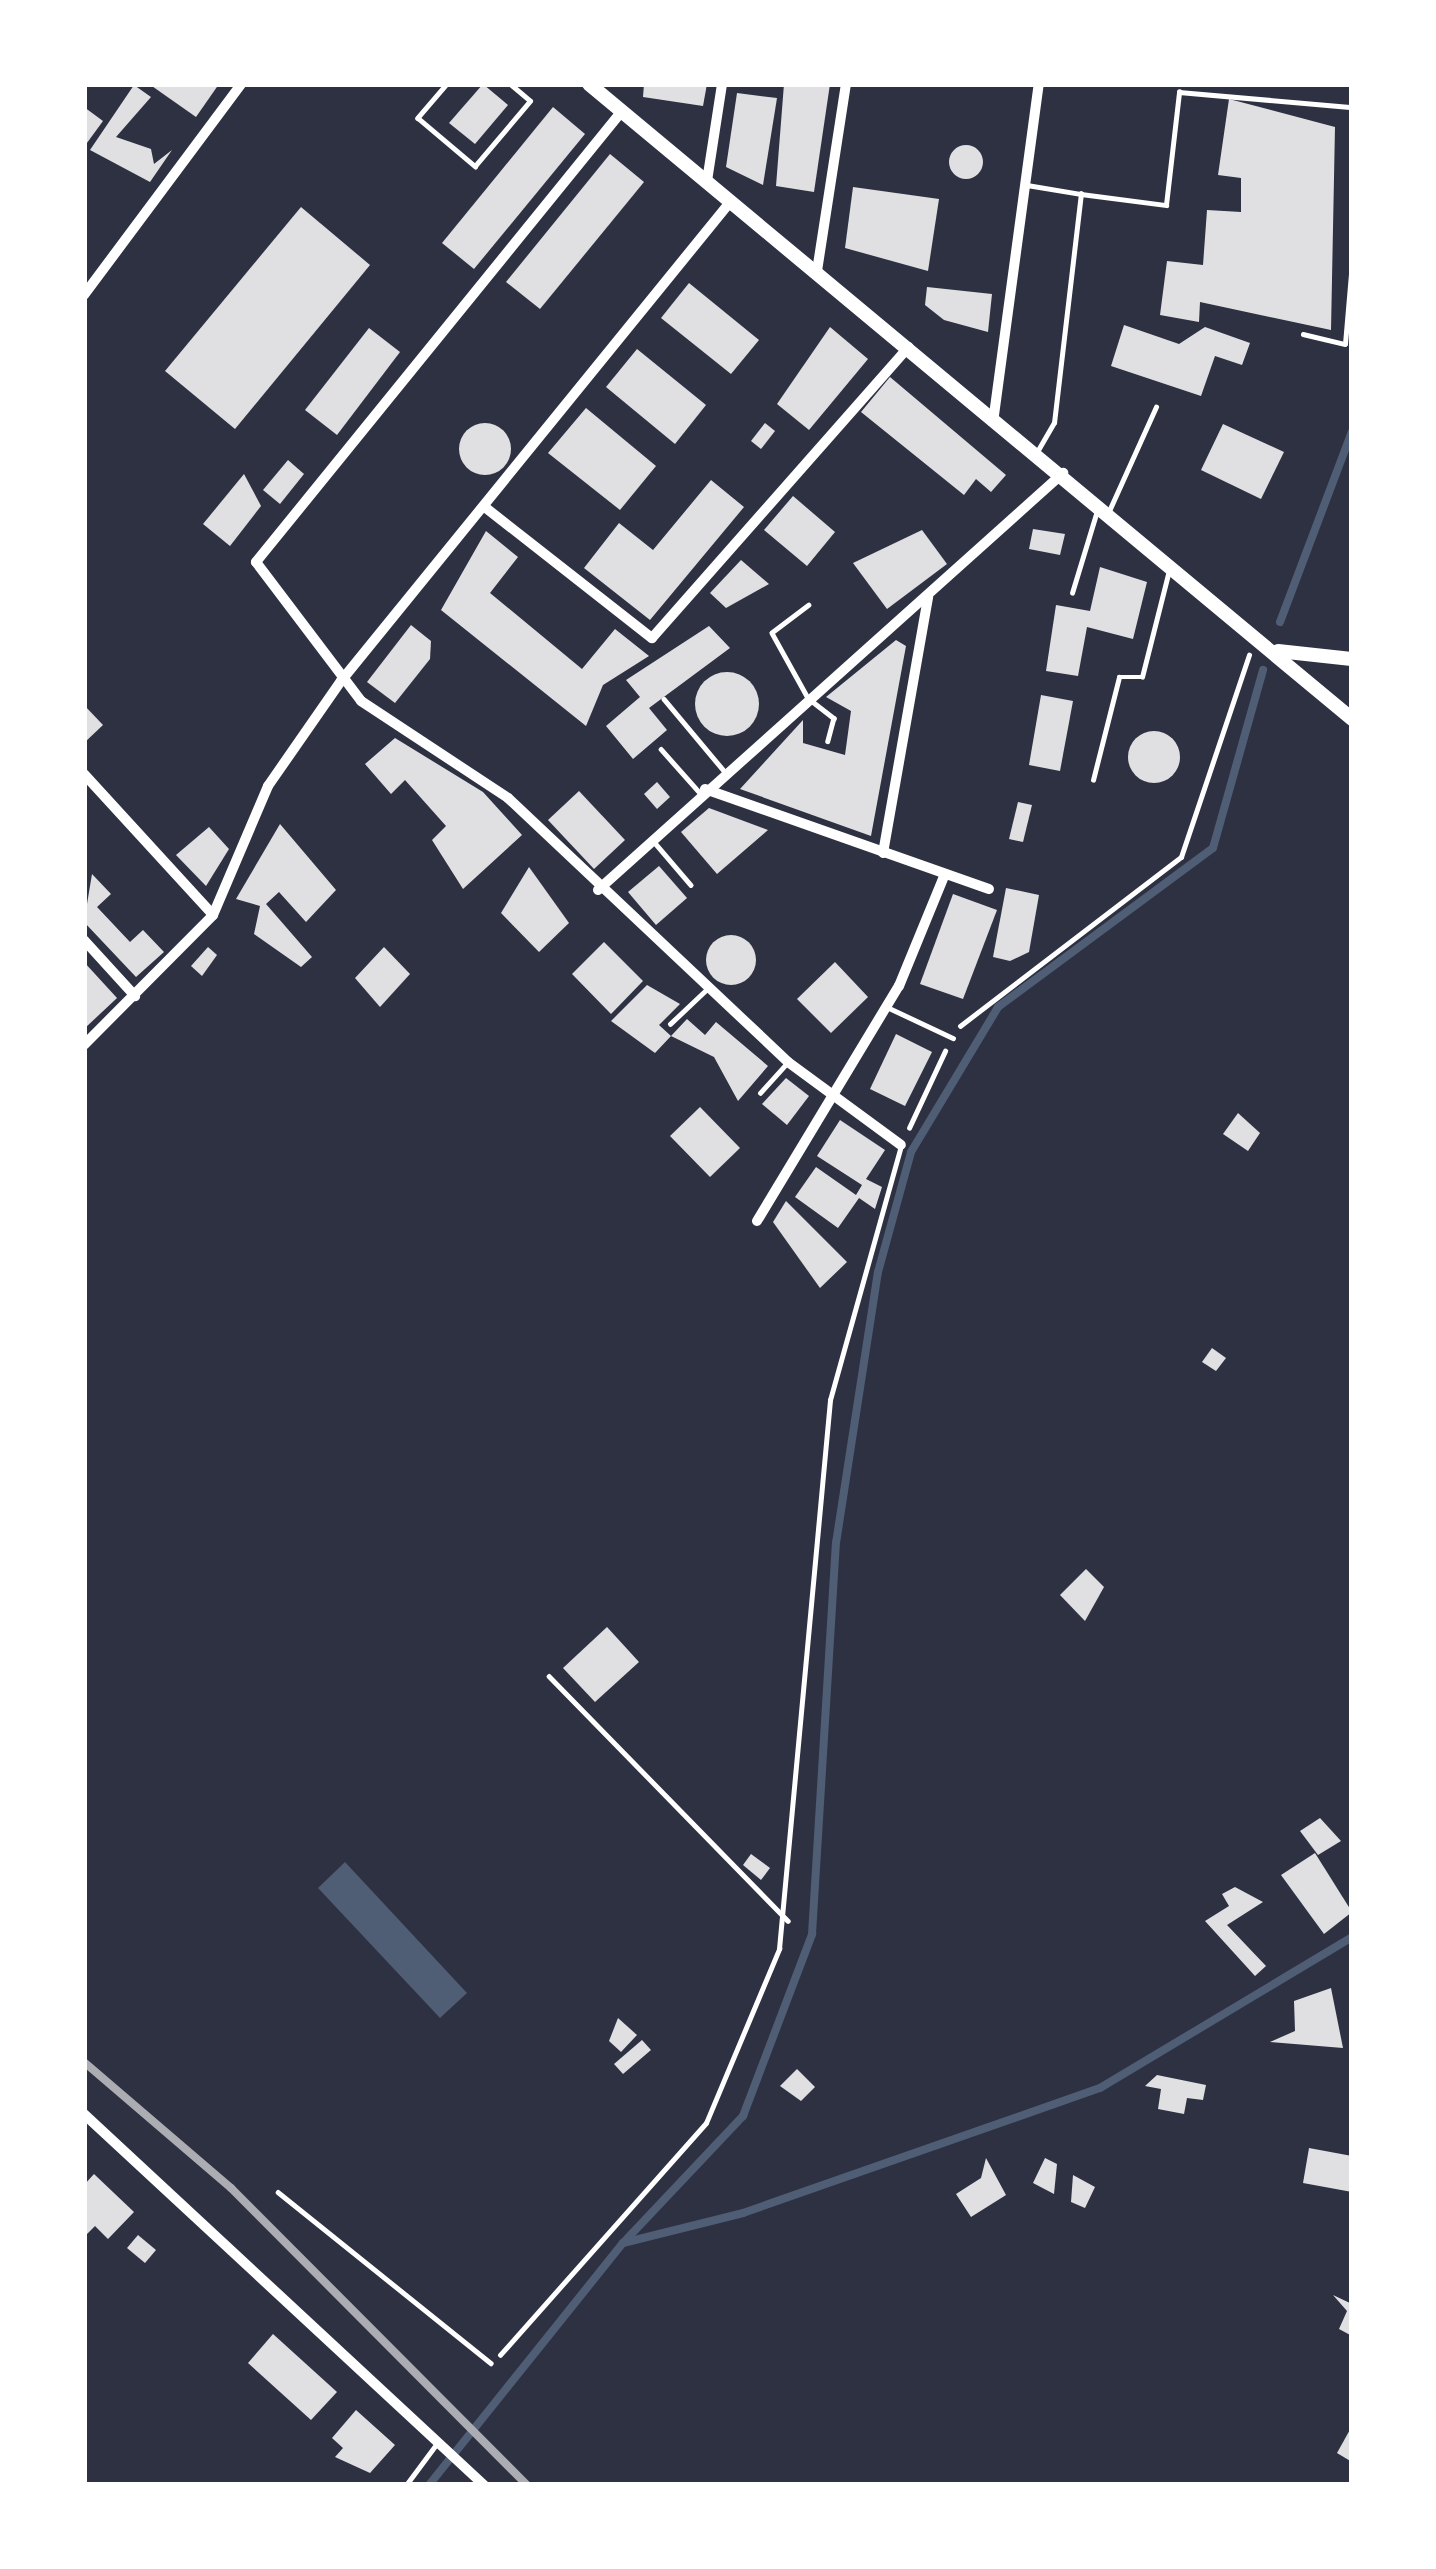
<!DOCTYPE html>
<style>
body{margin:0}
#map{position:relative;width:1436px;height:2569px;overflow:hidden;background:#2d3142;font-family:"Fira Sans",sans-serif}
div>[style]{position:absolute}
.water>*{inset:0;background:#4f5d75}
.stream>*{height:8px;margin:-4px;padding:0 4px;transform-origin:4px;border-radius:4px;background:#4f5d75}
.building>*{inset:0;background:#e0e0e3}
.round{border-radius:50%}
.path>*{height:4.5px;margin:-2.25px;padding:0 2.25px;transform-origin:2.25px;border-radius:2.25px;background:#fff}
.service>*{height:4.5px;margin:-2.25px;padding:0 2.25px;transform-origin:2.25px;border-radius:2.25px;background:#fff}
.minor>*{height:10px;margin:-5px;padding:0 5px;transform-origin:5px;border-radius:5px;background:#fff}
.secondary>*{height:14px;margin:-7px;padding:0 7px;transform-origin:7px;border-radius:7px;background:#fff}
.rail>*{height:8px;margin:-4px;padding:0 4px;transform-origin:4px;border-radius:4px;background:#abadb3}
span{translate:-50% -50%;white-space:nowrap;text-align:center;line-height:1.15;-webkit-text-stroke:9px #fff;paint-order:stroke}
.frame{position:absolute;inset:0;border:87px solid #fff;pointer-events:none}
</style>
<div id="map">
<div class="water">
<i style="clip-path:polygon(345px 1862px,467px 1993px,440px 2018px,318px 1888px)"></i>
</div>
<div class="stream">
<i style="left:1280px;top:622px;width:204px;rotate:-69.3deg"></i>
<i style="left:623px;top:2243px;width:175px;rotate:-46.6deg"></i>
<i style="left:743px;top:2116px;width:195px;rotate:-69.2deg"></i>
<i style="left:812px;top:1934px;width:392px;rotate:-86.5deg"></i>
<i style="left:836px;top:1543px;width:274px;rotate:-81.2deg"></i>
<i style="left:878px;top:1272px;width:124px;rotate:-74.6deg"></i>
<i style="left:911px;top:1152px;width:169px;rotate:-59deg"></i>
<i style="left:998px;top:1007px;width:267px;rotate:-36.5deg"></i>
<i style="left:1213px;top:848px;width:185px;rotate:-74.3deg"></i>
<i style="left:429px;top:2485px;width:310px;rotate:-51.3deg"></i>
<i style="left:623px;top:2243px;width:124px;rotate:-14deg"></i>
<i style="left:743px;top:2213px;width:378px;rotate:-19.3deg"></i>
<i style="left:1100px;top:2088px;width:294px;rotate:-30.9deg"></i>
</div>
<div class="building">
<i style="clip-path:polygon(149px 84px,219px 84px,196px 117px)"></i>
<i style="clip-path:polygon(483px 84px,508px 105px,475px 144px,449px 123px)"></i>
<i style="clip-path:polygon(644px 84px,707px 84px,703px 106px,643px 97px)"></i>
<i style="clip-path:polygon(784px 84px,830px 84px,814px 192px,776px 186px)"></i>
<i style="clip-path:polygon(134px 85px,151px 97px,116px 137px,151px 149px,154px 164px,172px 150px,150px 182px,90px 150px)"></i>
<i style="clip-path:polygon(737px 93px,777px 98px,763px 185px,726px 167px)"></i>
<i style="clip-path:polygon(1229px 99px,1335px 127px,1331px 330px,1200px 302px,1199px 322px,1160px 315px,1167px 261px,1203px 265px,1207px 210px,1241px 212px,1241px 178px,1218px 175px)"></i>
<i style="clip-path:polygon(84px 107px,103px 121px,84px 147px)"></i>
<i style="clip-path:polygon(553px 107px,585px 134px,474px 269px,442px 243px)"></i>
<i class="round" style="left:949px;top:145px;width:34px;height:34px"></i>
<i style="clip-path:polygon(610px 154px,644px 182px,540px 309px,506px 282px)"></i>
<i style="clip-path:polygon(853px 187px,939px 199px,928px 271px,845px 248px)"></i>
<i style="clip-path:polygon(301px 207px,370px 265px,235px 429px,165px 371px)"></i>
<i style="clip-path:polygon(689px 283px,759px 340px,731px 374px,661px 318px)"></i>
<i style="clip-path:polygon(927px 287px,992px 294px,988px 332px,944px 320px,925px 305px)"></i>
<i style="clip-path:polygon(1124px 325px,1179px 344px,1205px 327px,1250px 343px,1242px 365px,1215px 356px,1201px 396px,1111px 366px)"></i>
<i style="clip-path:polygon(830px 327px,868px 359px,809px 430px,777px 404px)"></i>
<i style="clip-path:polygon(369px 328px,400px 352px,337px 435px,305px 410px)"></i>
<i style="clip-path:polygon(637px 349px,706px 405px,675px 444px,606px 387px)"></i>
<i style="clip-path:polygon(890px 377px,1006px 475px,991px 492px,976px 479px,964px 495px,861px 412px)"></i>
<i style="clip-path:polygon(586px 408px,656px 466px,620px 510px,548px 453px)"></i>
<i style="clip-path:polygon(765px 423px,775px 431px,761px 449px,751px 441px)"></i>
<i class="round" style="left:459px;top:423px;width:52px;height:52px"></i>
<i style="clip-path:polygon(1223px 424px,1284px 452px,1261px 499px,1201px 470px)"></i>
<i style="clip-path:polygon(288px 460px,304px 474px,280px 504px,263px 490px)"></i>
<i style="clip-path:polygon(244px 474px,261px 506px,230px 546px,203px 524px)"></i>
<i style="clip-path:polygon(711px 480px,744px 507px,650px 620px,584px 568px,619px 523px,653px 550px)"></i>
<i style="clip-path:polygon(793px 496px,835px 532px,807px 566px,764px 530px)"></i>
<i style="clip-path:polygon(1033px 529px,1065px 534px,1060px 555px,1029px 549px)"></i>
<i style="clip-path:polygon(922px 530px,947px 564px,887px 609px,853px 563px)"></i>
<i style="clip-path:polygon(486px 531px,518px 557px,490px 593px,582px 669px,615px 629px,649px 656px,603px 685px,586px 726px,441px 610px)"></i>
<i style="clip-path:polygon(741px 560px,769px 584px,726px 608px,710px 593px)"></i>
<i style="clip-path:polygon(1100px 567px,1147px 582px,1133px 639px,1087px 627px,1078px 676px,1046px 671px,1056px 605px,1090px 611px)"></i>
<i style="clip-path:polygon(411px 625px,431px 641px,430px 659px,395px 703px,367px 682px)"></i>
<i style="clip-path:polygon(709px 626px,730px 648px,649px 708px,667px 730px,633px 759px,606px 726px,640px 697px,626px 680px)"></i>
<i style="clip-path:polygon(896px 640px,906px 646px,871px 836px,740px 789px,803px 720px,803px 743px,845px 755px,851px 711px,826px 697px)"></i>
<i class="round" style="left:695px;top:672px;width:64px;height:64px"></i>
<i style="clip-path:polygon(1041px 695px,1073px 701px,1060px 771px,1029px 765px)"></i>
<i style="clip-path:polygon(84px 705px,103px 725px,84px 743px)"></i>
<i class="round" style="left:1128px;top:731px;width:52px;height:52px"></i>
<i style="clip-path:polygon(395px 738px,483px 792px,522px 835px,463px 889px,432px 840px,446px 826px,405px 780px,391px 794px,365px 764px)"></i>
<i style="clip-path:polygon(657px 782px,670px 797px,657px 809px,644px 794px)"></i>
<i style="clip-path:polygon(579px 791px,625px 840px,594px 869px,548px 820px)"></i>
<i style="clip-path:polygon(1018px 802px,1032px 805px,1023px 842px,1009px 839px)"></i>
<i style="clip-path:polygon(709px 808px,768px 830px,717px 874px,681px 832px)"></i>
<i style="clip-path:polygon(280px 824px,336px 890px,306px 922px,279px 892px,266px 904px,312px 957px,301px 967px,254px 934px,260px 906px,236px 899px)"></i>
<i style="clip-path:polygon(209px 827px,229px 849px,206px 886px,176px 855px)"></i>
<i style="clip-path:polygon(659px 866px,687px 898px,656px 925px,628px 892px)"></i>
<i style="clip-path:polygon(529px 867px,569px 923px,539px 952px,501px 913px)"></i>
<i style="clip-path:polygon(92px 874px,111px 894px,97px 907px,130px 942px,143px 930px,164px 952px,136px 977px,84px 922px)"></i>
<i style="clip-path:polygon(1006px 888px,1039px 895px,1029px 952px,1010px 961px,993px 957px)"></i>
<i style="clip-path:polygon(953px 894px,997px 910px,963px 999px,920px 984px)"></i>
<i class="round" style="left:706px;top:935px;width:50px;height:50px"></i>
<i style="clip-path:polygon(604px 942px,643px 981px,611px 1014px,572px 974px)"></i>
<i style="clip-path:polygon(208px 947px,217px 955px,202px 976px,191px 966px)"></i>
<i style="clip-path:polygon(384px 947px,410px 974px,380px 1007px,355px 978px)"></i>
<i style="clip-path:polygon(84px 962px,117px 998px,84px 1029px)"></i>
<i style="clip-path:polygon(835px 962px,868px 997px,831px 1033px,797px 999px)"></i>
<i style="clip-path:polygon(647px 985px,680px 1004px,659px 1025px,671px 1036px,655px 1053px,611px 1021px)"></i>
<i style="clip-path:polygon(687px 1019px,705px 1035px,716px 1022px,768px 1066px,738px 1101px,714px 1057px,671px 1036px)"></i>
<i style="clip-path:polygon(896px 1034px,932px 1052px,905px 1106px,870px 1089px)"></i>
<i style="clip-path:polygon(786px 1078px,809px 1096px,787px 1125px,762px 1104px)"></i>
<i style="clip-path:polygon(700px 1107px,740px 1148px,710px 1177px,670px 1136px)"></i>
<i style="clip-path:polygon(1238px 1113px,1260px 1133px,1248px 1151px,1223px 1134px)"></i>
<i style="clip-path:polygon(840px 1120px,885px 1150px,866px 1179px,882px 1187px,875px 1209px,859px 1198px,838px 1228px,795px 1197px,816px 1167px,856px 1195px,862px 1185px,817px 1156px)"></i>
<i style="clip-path:polygon(786px 1201px,847px 1262px,820px 1288px,773px 1222px)"></i>
<i style="clip-path:polygon(1212px 1348px,1226px 1358px,1216px 1371px,1202px 1362px)"></i>
<i style="clip-path:polygon(1086px 1569px,1104px 1587px,1085px 1621px,1060px 1595px)"></i>
<i style="clip-path:polygon(607px 1627px,639px 1662px,595px 1702px,563px 1668px)"></i>
<i style="clip-path:polygon(1320px 1818px,1341px 1841px,1318px 1855px,1300px 1831px)"></i>
<i style="clip-path:polygon(1315px 1853px,1352px 1912px,1324px 1934px,1281px 1875px)"></i>
<i style="clip-path:polygon(751px 1854px,770px 1868px,761px 1880px,743px 1865px)"></i>
<i style="clip-path:polygon(1235px 1887px,1263px 1902px,1227px 1925px,1266px 1966px,1255px 1976px,1205px 1921px,1229px 1906px,1222px 1894px)"></i>
<i style="clip-path:polygon(1331px 1988px,1343px 2048px,1270px 2042px,1295px 2031px,1294px 2001px)"></i>
<i style="clip-path:polygon(618px 2018px,637px 2035px,621px 2052px,609px 2041px)"></i>
<i style="clip-path:polygon(642px 2040px,651px 2050px,623px 2074px,614px 2064px)"></i>
<i style="clip-path:polygon(797px 2069px,815px 2087px,801px 2101px,780px 2086px)"></i>
<i style="clip-path:polygon(1157px 2075px,1206px 2085px,1203px 2100px,1187px 2098px,1184px 2114px,1158px 2109px,1161px 2089px,1145px 2086px)"></i>
<i style="clip-path:polygon(1309px 2148px,1352px 2156px,1352px 2192px,1303px 2183px)"></i>
<i style="clip-path:polygon(986px 2158px,1006px 2195px,971px 2217px,956px 2194px,981px 2178px)"></i>
<i style="clip-path:polygon(1045px 2158px,1057px 2164px,1054px 2194px,1033px 2183px)"></i>
<i style="clip-path:polygon(94px 2174px,134px 2212px,108px 2239px,95px 2226px,84px 2237px,84px 2185px)"></i>
<i style="clip-path:polygon(1073px 2175px,1095px 2187px,1085px 2208px,1071px 2202px)"></i>
<i style="clip-path:polygon(138px 2235px,156px 2250px,145px 2263px,127px 2248px)"></i>
<i style="clip-path:polygon(1333px 2295px,1352px 2304px,1352px 2336px,1339px 2329px,1347px 2311px)"></i>
<i style="clip-path:polygon(273px 2334px,337px 2392px,311px 2420px,248px 2363px)"></i>
<i style="clip-path:polygon(356px 2410px,395px 2445px,370px 2473px,335px 2457px,343px 2448px,332px 2438px)"></i>
<i style="clip-path:polygon(1352px 2426px,1352px 2462px,1337px 2453px)"></i>
</div>
<div class="path">
<i style="left:960px;top:1026px;width:278px;rotate:-37.4deg"></i>
<i style="left:1181px;top:857px;width:213px;rotate:-71.4deg"></i>
<i style="left:909px;top:1128px;width:85px;rotate:-64.9deg"></i>
<i style="left:278px;top:2192px;width:273px;rotate:38.8deg"></i>
</div>
<div class="service">
<i style="left:447px;top:84px;width:45px;rotate:130.5deg"></i>
<i style="left:418px;top:118px;width:75px;rotate:40.1deg"></i>
<i style="left:475px;top:166px;width:85px;rotate:-49.8deg"></i>
<i style="left:530px;top:101px;width:26px;rotate:-140deg"></i>
<i style="left:1027px;top:185px;width:55px;rotate:9.5deg"></i>
<i style="left:1303px;top:334px;width:43px;rotate:13.4deg"></i>
<i style="left:1345px;top:344px;width:82px;rotate:-85.1deg"></i>
<i style="left:1037px;top:452px;width:34px;rotate:-60deg"></i>
<i style="left:1054px;top:423px;width:231px;rotate:-83.3deg"></i>
<i style="left:1081px;top:194px;width:86px;rotate:7.4deg"></i>
<i style="left:1166px;top:205px;width:114px;rotate:-83.4deg"></i>
<i style="left:1179px;top:92px;width:174px;rotate:5deg"></i>
<i style="left:1109px;top:511px;width:114px;rotate:-65.7deg"></i>
<i style="left:1072px;top:593px;width:83px;rotate:-73.1deg"></i>
<i style="left:809px;top:605px;width:46px;rotate:142.9deg"></i>
<i style="left:772px;top:633px;width:74px;rotate:61deg"></i>
<i style="left:808px;top:698px;width:33px;rotate:38deg"></i>
<i style="left:834px;top:718px;width:24px;rotate:105deg"></i>
<i style="left:664px;top:699px;width:95px;rotate:50.1deg"></i>
<i style="left:661px;top:749px;width:60px;rotate:48.4deg"></i>
<i style="left:1093px;top:780px;width:106px;rotate:-75.8deg"></i>
<i style="left:1119px;top:677px;width:23px"></i>
<i style="left:1142px;top:677px;width:106px;rotate:-75.8deg"></i>
<i style="left:655px;top:843px;width:55px;rotate:49.4deg"></i>
<i style="left:887px;top:1007px;width:73px;rotate:25.2deg"></i>
<i style="left:670px;top:1024px;width:50px;rotate:-43.4deg"></i>
<i style="left:760px;top:1093px;width:42px;rotate:-47.9deg"></i>
<i style="left:549px;top:1676px;width:342px;rotate:45.7deg"></i>
<i style="left:500px;top:2355px;width:310px;rotate:-48.4deg"></i>
<i style="left:706px;top:2123px;width:189px;rotate:-67.2deg"></i>
<i style="left:779px;top:1949px;width:551px;rotate:-84.69deg"></i>
<i style="left:830px;top:1400px;width:265px;rotate:-74.4deg"></i>
<i style="left:406px;top:2485px;width:49px;rotate:-53.4deg"></i>
</div>
<div class="minor">
<i style="left:622px;top:111px;width:581px;rotate:129.06deg"></i>
<i style="left:256px;top:562px;width:174px;rotate:52.9deg"></i>
<i style="left:361px;top:701px;width:176px;rotate:33.4deg"></i>
<i style="left:508px;top:798px;width:385px;rotate:43.3deg"></i>
<i style="left:788px;top:1062px;width:140px;rotate:36.3deg"></i>
<i style="left:707px;top:181px;width:98px;rotate:-81.2deg"></i>
<i style="left:817px;top:271px;width:189px;rotate:-81.2deg"></i>
<i style="left:84px;top:295px;width:263px;rotate:-53.3deg"></i>
<i style="left:994px;top:415px;width:334px;rotate:-82.3deg"></i>
<i style="left:486px;top:508px;width:211px;rotate:38.1deg"></i>
<i style="left:652px;top:638px;width:388px;rotate:-48.6deg"></i>
<i style="left:84px;top:774px;width:191px;rotate:47.5deg"></i>
<i style="left:705px;top:789px;width:301px;rotate:19.4deg"></i>
<i style="left:883px;top:853px;width:260px;rotate:-80deg"></i>
<i style="left:598px;top:890px;width:625px;rotate:-41.88deg"></i>
<i style="left:84px;top:940px;width:76px;rotate:47.7deg"></i>
<i style="left:84px;top:1045px;width:183px;rotate:-45.2deg"></i>
<i style="left:213px;top:915px;width:140px;rotate:-66.9deg"></i>
<i style="left:268px;top:786px;width:128px;rotate:-55.2deg"></i>
<i style="left:341px;top:681px;width:618px;rotate:-50.91deg"></i>
<i style="left:757px;top:1221px;width:275px;rotate:-58.9deg"></i>
<i style="left:899px;top:986px;width:121px;rotate:-67.7deg"></i>
<i style="left:84px;top:2114px;width:546px;rotate:42.85deg"></i>
</div>
<div class="secondary">
<i style="left:589px;top:84px;width:993px;rotate:39.77deg"></i>
<i style="left:1278px;top:651px;width:74px;rotate:6.2deg"></i>
</div>
<div class="rail">
<i style="left:84px;top:2062px;width:194px;rotate:40.6deg"></i>
<i style="left:231px;top:2188px;width:419px;rotate:45.1deg"></i>
</div>
<div class="frame"></div>
</div>
